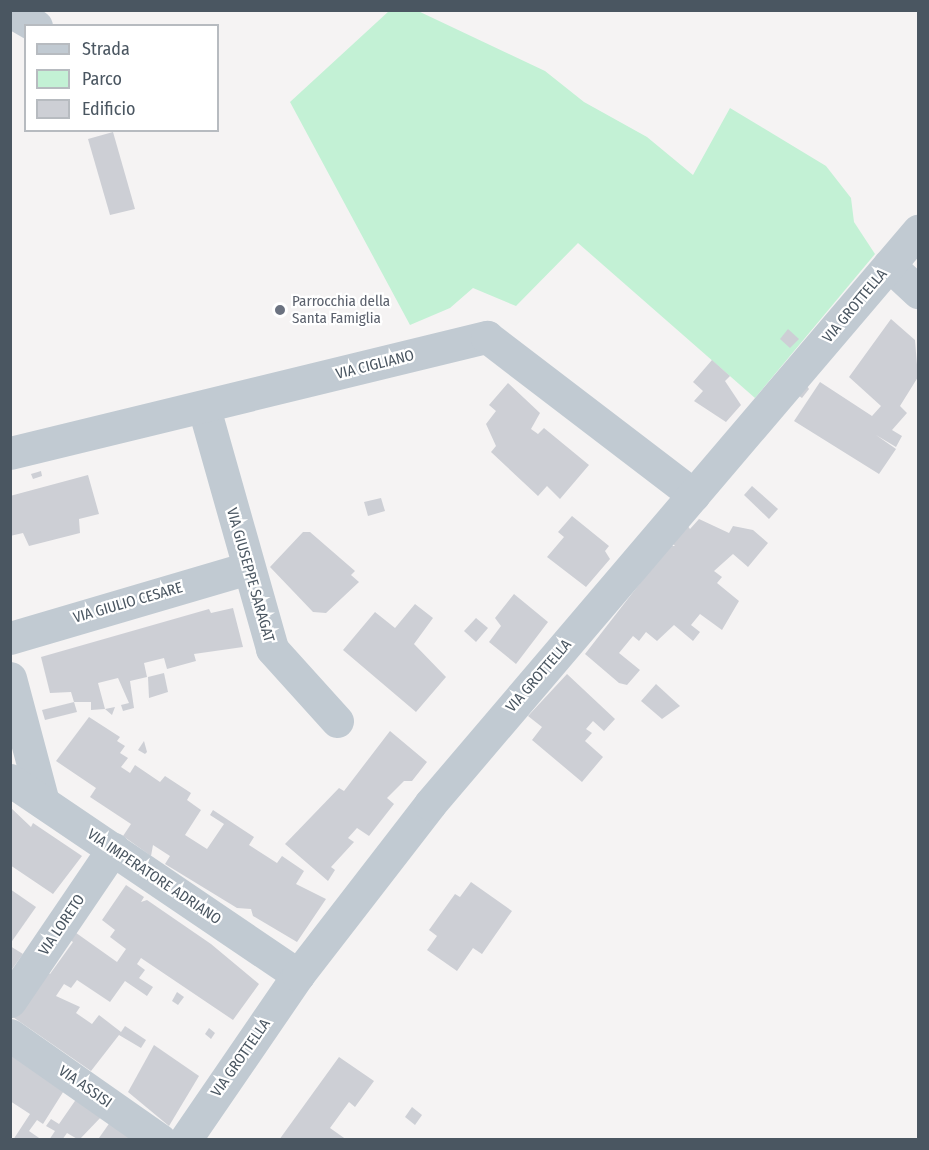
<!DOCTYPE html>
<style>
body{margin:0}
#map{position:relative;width:929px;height:1150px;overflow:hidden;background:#f5f3f3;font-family:"Fira Sans Condensed",sans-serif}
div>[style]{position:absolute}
.green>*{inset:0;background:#c3f1d5}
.building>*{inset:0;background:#cdcfd5}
.minor>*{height:33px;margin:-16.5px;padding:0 16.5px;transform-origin:16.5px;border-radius:16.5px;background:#c1cad2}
.dots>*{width:16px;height:16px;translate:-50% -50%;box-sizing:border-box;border:3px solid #fff;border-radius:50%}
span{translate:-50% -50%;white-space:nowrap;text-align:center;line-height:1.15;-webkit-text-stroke:4.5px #fff;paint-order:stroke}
.worship-label{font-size:15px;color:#5b616d}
.left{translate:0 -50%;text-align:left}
.street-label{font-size:15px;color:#4a5661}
.frame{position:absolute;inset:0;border:12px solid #4a5661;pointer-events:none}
.legend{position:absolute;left:24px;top:24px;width:195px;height:108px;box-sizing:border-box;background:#fff;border:2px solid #b7bbc0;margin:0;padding:8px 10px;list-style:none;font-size:18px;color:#4a5661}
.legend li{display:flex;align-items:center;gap:12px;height:30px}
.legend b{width:30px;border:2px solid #b7bbc0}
</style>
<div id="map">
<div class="green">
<i style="clip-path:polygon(389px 11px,418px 11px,545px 71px,584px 102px,647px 137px,693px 175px,730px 108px,826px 166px,851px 198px,854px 222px,875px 254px,755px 398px,578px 243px,516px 306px,473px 288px,450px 308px,410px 325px,290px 102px)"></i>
</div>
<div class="building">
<i style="clip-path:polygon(113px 132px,135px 209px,110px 215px,88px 139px)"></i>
<i style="clip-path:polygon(891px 319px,915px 340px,918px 377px,900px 406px,907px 413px,892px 430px,902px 436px,896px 447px,876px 435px,896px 449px,879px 474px,794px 421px,820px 382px,872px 416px,881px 406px,849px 377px)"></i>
<i style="clip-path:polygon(788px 329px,799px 339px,790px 348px,780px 339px)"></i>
<i style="clip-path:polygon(712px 360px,730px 376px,725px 381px,741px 405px,726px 422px,694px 401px,703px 391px,693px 382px)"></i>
<i style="clip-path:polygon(508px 383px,540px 413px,531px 429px,538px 434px,544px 428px,589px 465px,560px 499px,547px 486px,538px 496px,491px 452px,496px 446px,486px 424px,496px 411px,489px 405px)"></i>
<i style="clip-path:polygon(807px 386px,809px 389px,802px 398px,799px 396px)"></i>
<i style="clip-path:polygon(41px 471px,42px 476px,33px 479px,31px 474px)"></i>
<i style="clip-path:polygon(88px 475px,99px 514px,79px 519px,80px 533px,29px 546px,23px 533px,10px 536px,10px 496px)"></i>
<i style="clip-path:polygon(752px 486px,778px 509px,769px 519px,744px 495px)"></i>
<i style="clip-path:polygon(381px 498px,385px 511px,368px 516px,364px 502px)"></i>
<i style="clip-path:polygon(572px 516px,609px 546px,605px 551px,610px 559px,586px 587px,547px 557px,564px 537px,558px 532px)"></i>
<i style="clip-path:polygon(699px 519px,729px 533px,733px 526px,753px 530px,768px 543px,748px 567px,733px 554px,714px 571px,722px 577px,717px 583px,739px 601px,722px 630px,700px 614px,691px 625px,700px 632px,693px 641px,674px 625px,657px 641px,646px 632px,639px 641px,633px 636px,619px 653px,640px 670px,627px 685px,619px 683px,585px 654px,669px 546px,675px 546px,672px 543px,687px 525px,690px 529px)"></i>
<i style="clip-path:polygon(303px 532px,310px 532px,355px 571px,351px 575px,359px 582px,326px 613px,313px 612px,270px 567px)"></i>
<i style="clip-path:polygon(514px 594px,548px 622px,516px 664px,489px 642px,501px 626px,495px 618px)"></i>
<i style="clip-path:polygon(415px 604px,433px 618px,414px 644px,446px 677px,416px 712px,343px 650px,375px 612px,395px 628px)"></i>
<i style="clip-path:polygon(233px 608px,243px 647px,194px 654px,196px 661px,167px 669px,164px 658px,144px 663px,147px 677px,130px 681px,134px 708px,123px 711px,121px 705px,129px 703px,118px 678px,98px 683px,105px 709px,115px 707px,112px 715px,105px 709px,91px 710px,91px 702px,74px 702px,71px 692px,50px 693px,41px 657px,209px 609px,211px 613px)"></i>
<i style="clip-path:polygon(476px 618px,488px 628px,476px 642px,464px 631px)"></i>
<i style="clip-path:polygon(164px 673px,168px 692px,149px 698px,148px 677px)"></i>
<i style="clip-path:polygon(567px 674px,615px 719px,604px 731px,593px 721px,586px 729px,592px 733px,585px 741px,603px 757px,582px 782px,532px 740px,542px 727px,528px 716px)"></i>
<i style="clip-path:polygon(656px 684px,680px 706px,662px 719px,641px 701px)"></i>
<i style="clip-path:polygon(74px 702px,77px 712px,45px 720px,42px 710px)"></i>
<i style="clip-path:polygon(89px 717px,120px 737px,117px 741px,125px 746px,120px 753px,128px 758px,121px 767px,130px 773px,135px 765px,160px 782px,165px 776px,191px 793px,187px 800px,201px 810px,185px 835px,207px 849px,224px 824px,210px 815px,213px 810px,254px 837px,249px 845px,277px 863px,282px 856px,304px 871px,296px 884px,326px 899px,297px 942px,253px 916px,251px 909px,237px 908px,165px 864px,170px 856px,153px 845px,151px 856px,123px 836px,131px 824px,90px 797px,96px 788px,56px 761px)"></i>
<i style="clip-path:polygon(390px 731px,427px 762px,412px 781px,404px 781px,387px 798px,394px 804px,369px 836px,357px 828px,348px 838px,354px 842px,331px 867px,335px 870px,328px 881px,285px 844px,339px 788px,344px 791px)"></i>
<i style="clip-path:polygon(144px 741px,147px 752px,145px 754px,138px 750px)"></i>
<i style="clip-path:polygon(10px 807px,31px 827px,33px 823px,82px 856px,53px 894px,10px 865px)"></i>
<i style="clip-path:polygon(471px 882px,512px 911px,482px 954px,473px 948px,457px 971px,427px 950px,437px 936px,429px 930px,455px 894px,460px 897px)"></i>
<i style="clip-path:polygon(126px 885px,144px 897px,141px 902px,147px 900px,211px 944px,259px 984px,233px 1020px,141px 958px,137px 964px,145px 970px,139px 978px,153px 987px,147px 996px,125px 981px,110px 1002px,77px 980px,71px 988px,64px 984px,56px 996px,80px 1007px,76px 1013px,92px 1024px,99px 1015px,121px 1032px,125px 1026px,146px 1040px,141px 1048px,119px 1035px,91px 1071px,10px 1015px,43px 968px,50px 974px,73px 942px,67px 938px,72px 930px,117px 962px,126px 949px,110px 937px,115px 930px,102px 920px)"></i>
<i style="clip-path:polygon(10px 889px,36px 907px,10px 944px)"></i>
<i style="clip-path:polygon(10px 946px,23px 954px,10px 972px)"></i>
<i style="clip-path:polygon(177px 992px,184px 997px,178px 1005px,172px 1001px)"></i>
<i style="clip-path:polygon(209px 1028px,215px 1033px,211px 1039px,205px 1034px)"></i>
<i style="clip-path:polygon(154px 1045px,199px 1076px,169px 1126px,128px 1092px)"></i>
<i style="clip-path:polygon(10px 1048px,65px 1089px,43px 1124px,37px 1120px,29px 1131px,42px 1140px,13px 1140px,30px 1114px,10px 1101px)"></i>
<i style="clip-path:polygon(339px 1057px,374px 1081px,355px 1107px,349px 1102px,330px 1128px,347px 1140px,279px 1140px)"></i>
<i style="clip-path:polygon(77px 1098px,102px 1116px,79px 1140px,67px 1133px,62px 1140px,49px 1140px,55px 1131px,46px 1126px,51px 1119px,59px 1124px)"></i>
<i style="clip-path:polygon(412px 1107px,422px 1115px,415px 1125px,405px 1117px)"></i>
<i style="clip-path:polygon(113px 1118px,144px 1140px,99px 1138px)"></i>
</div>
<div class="minor">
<i style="left:10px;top:11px;width:30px;rotate:30deg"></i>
<i style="left:889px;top:265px;width:40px;rotate:43deg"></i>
<i style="left:204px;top:408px;width:250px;rotate:74.2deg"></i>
<i style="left:272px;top:649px;width:97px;rotate:47.9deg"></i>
<i style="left:10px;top:453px;width:491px;rotate:-13.7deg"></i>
<i style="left:487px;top:337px;width:260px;rotate:37.4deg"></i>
<i style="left:10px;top:638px;width:245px;rotate:-16.4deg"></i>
<i style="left:10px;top:678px;width:128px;rotate:75.1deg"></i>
<i style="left:10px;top:780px;width:348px;rotate:34.1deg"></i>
<i style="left:10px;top:1001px;width:184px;rotate:-55.9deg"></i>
<i style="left:10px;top:1035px;width:183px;rotate:35deg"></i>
<i style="left:185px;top:1140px;width:200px;rotate:-55.6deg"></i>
<i style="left:298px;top:975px;width:216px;rotate:-52.3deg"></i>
<i style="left:430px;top:804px;width:753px;rotate:-49.58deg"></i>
</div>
<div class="dots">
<i style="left:280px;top:310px;background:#6b7280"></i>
</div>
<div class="worship-label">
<span class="left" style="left:292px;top:310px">Parrocchia della<br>Santa Famiglia</span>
</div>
<div class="street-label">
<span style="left:855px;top:306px;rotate:-50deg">VIA GROTTELLA</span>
<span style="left:375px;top:365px;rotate:-14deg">VIA CIGLIANO</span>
<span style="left:250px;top:575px;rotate:74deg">VIA GIUSEPPE SARAGAT</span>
<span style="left:128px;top:603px;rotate:-16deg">VIA GIULIO CESARE</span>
<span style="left:539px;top:676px;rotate:-49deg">VIA GROTTELLA</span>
<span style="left:154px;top:877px;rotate:34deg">VIA IMPERATORE ADRIANO</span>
<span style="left:62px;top:925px;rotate:-56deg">VIA LORETO</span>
<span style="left:241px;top:1058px;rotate:-55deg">VIA GROTTELLA</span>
<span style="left:85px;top:1087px;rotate:35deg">VIA ASSISI</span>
</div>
<div class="frame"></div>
<ul class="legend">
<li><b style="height:8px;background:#c1cad2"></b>Strada</li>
<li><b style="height:16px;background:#c3f1d5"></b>Parco</li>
<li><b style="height:16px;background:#cdcfd5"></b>Edificio</li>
</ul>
</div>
